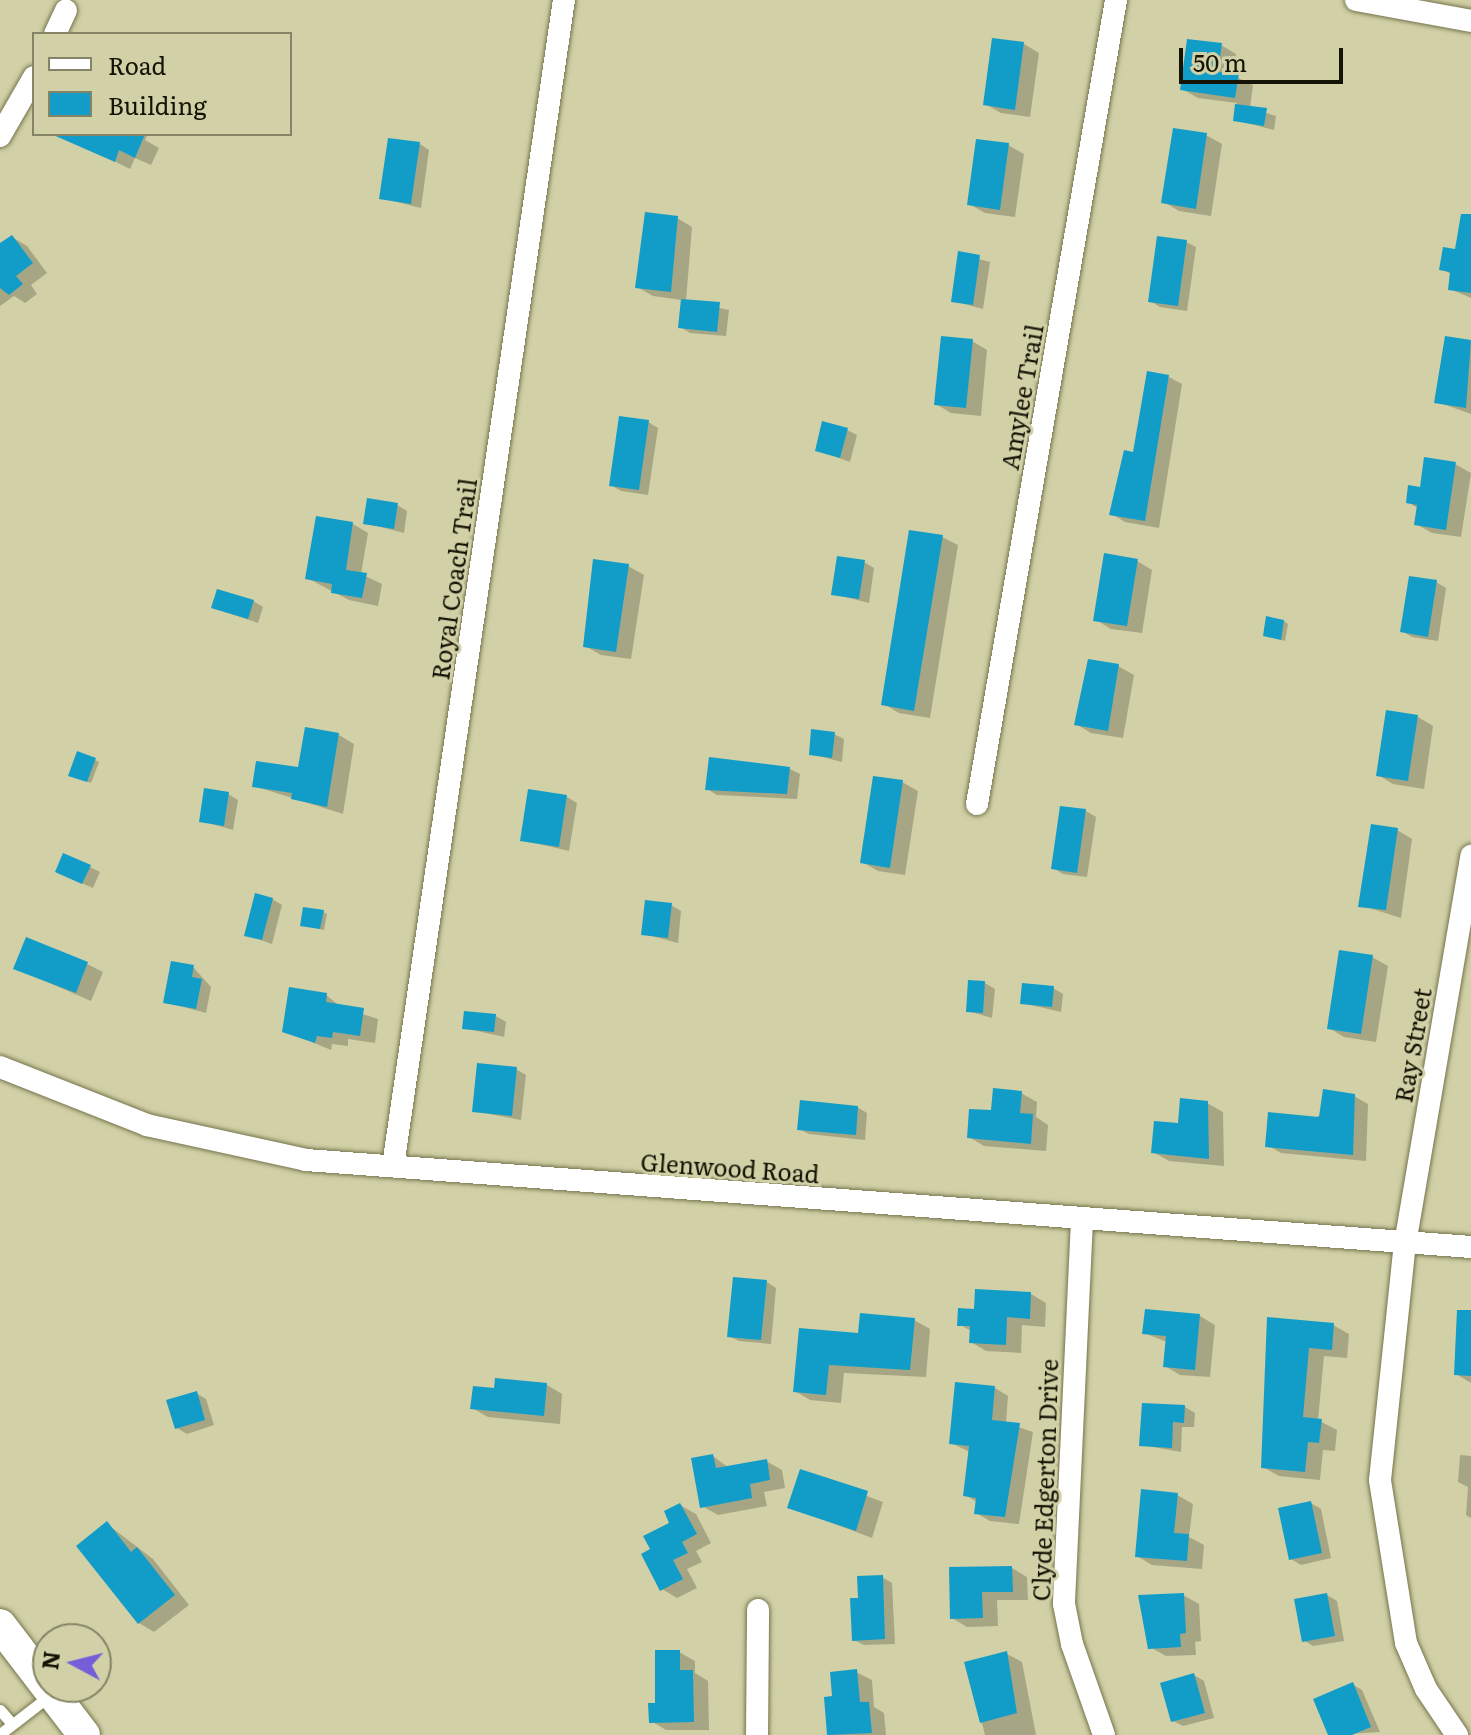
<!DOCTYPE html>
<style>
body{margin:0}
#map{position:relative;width:1471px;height:1735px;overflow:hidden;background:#d1d0a6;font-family:Literata,serif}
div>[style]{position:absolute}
.shadow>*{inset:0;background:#0003}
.building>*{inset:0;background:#129dc9}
.roads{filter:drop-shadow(0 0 2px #76754e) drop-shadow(0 0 2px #76754e)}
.service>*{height:11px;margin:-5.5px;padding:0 5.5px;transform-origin:5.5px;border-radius:5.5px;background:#fff}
.minor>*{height:22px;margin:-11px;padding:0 11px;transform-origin:11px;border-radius:11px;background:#fff}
.secondary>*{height:32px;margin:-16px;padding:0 16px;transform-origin:16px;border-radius:16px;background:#fff}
span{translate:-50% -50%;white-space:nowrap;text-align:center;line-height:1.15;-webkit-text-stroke:6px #d1d0a6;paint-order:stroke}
.street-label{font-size:24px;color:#141305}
.legend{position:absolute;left:32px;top:32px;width:260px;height:104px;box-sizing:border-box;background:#d1d0a6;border:2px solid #858466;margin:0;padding:10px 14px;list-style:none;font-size:24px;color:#141305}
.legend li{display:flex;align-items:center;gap:16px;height:40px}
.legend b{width:40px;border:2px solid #858466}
.north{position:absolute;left:32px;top:1623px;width:80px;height:80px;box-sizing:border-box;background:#d1d0a6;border:2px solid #858466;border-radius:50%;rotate:277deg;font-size:22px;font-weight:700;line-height:32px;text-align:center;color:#141305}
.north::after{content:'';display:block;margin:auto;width:28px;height:36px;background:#745fd9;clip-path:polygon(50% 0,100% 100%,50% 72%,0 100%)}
.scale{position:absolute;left:1179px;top:48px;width:164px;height:36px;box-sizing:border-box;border:4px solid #141305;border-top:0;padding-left:10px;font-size:24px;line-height:28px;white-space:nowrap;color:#141305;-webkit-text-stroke:6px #d1d0a6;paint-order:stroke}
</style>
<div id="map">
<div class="shadow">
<i style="clip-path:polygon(994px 40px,1024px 44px,1039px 53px,1030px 117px,1001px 113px,985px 104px)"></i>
<i style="clip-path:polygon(1221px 45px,1236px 54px,1234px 76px,1253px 85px,1250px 108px,1276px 116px,1274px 130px,1235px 120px,1237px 103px,1198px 98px,1182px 89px)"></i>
<i style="clip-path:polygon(84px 134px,148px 134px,145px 140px,159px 148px,151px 165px,135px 158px,130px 169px,80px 144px)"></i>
<i style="clip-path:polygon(1206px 135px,1222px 144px,1211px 216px,1179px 211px,1164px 202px)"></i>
<i style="clip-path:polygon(420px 144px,429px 150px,421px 208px,381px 198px)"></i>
<i style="clip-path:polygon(1008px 145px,1024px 154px,1015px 217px,985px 213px,969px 204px)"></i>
<i style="clip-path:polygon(677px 218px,692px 227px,686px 301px,729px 310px,726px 336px,690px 333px,680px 327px,682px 300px,653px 296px,637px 287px)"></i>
<i style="clip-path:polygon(1471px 227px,1471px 298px,1450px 289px,1452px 275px,1442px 269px)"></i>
<i style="clip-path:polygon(12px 237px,27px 246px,47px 273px,31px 285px,37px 294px,25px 303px,14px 296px,0 306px,0 246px)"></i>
<i style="clip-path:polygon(1186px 242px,1196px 247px,1187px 311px,1160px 307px,1150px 301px)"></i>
<i style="clip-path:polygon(960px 254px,990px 262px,983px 309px,953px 301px)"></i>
<i style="clip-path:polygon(1446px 338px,1471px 342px,1471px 414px,1437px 402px)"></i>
<i style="clip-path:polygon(972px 341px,987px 350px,981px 416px,951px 413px,936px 404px)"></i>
<i style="clip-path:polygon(1169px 377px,1182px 384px,1159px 528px,1125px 522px,1112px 514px)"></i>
<i style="clip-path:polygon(648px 422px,658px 428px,648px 495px,621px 491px,611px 485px)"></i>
<i style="clip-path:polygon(847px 430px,857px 435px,850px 462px,817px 450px)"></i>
<i style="clip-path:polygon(1455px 464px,1471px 473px,1461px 537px,1432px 533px,1416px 524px,1419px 509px,1408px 502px)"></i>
<i style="clip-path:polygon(397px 505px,407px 511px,404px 533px,365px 523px)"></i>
<i style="clip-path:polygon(318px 518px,353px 524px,368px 533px,361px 574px,382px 584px,378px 606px,349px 600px,307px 578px)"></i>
<i style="clip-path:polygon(942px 537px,958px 545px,930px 718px,899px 713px,884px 704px)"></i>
<i style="clip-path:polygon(1137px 561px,1152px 570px,1142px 633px,1111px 629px,1096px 620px)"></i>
<i style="clip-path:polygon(864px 562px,874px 568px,869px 603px,833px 594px)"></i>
<i style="clip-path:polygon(628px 566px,644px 575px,631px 659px,601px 655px,585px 646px)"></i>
<i style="clip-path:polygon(1436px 582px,1446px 588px,1438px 641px,1412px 637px,1402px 631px)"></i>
<i style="clip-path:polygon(253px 601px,263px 607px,258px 623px,213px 608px)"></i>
<i style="clip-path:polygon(1284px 621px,1288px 624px,1285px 641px,1265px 635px)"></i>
<i style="clip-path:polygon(1118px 666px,1134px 675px,1123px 738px,1091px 733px,1076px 724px)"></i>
<i style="clip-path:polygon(1418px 717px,1433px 726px,1424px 789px,1393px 784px,1378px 775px)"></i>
<i style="clip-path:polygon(834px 734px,844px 739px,842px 762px,811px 754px)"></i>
<i style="clip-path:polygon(339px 735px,354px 744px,343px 814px,254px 786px,300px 769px)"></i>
<i style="clip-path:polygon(95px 760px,99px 762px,91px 783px,75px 777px)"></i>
<i style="clip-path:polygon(790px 769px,800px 774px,797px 799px,717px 795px,707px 789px)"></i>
<i style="clip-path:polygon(902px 782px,918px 791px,905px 875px,878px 871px,862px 862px)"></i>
<i style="clip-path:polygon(228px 794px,238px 800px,233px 830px,201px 821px)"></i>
<i style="clip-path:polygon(567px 797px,577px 803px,569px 851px,522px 840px)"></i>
<i style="clip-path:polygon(1086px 811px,1096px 817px,1087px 877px,1063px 874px,1053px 868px)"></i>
<i style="clip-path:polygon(1397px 830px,1412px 839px,1401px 918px,1360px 905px)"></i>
<i style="clip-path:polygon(90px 867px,100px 872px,93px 888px,67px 877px)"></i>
<i style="clip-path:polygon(272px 899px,282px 905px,272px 944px,246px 935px)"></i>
<i style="clip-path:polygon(671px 905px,681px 911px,678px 943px,644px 934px)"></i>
<i style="clip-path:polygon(323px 912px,327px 914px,324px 930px,302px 925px)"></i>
<i style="clip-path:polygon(1372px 957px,1388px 966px,1376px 1042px,1344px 1037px,1329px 1028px)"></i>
<i style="clip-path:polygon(87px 964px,103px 972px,91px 1001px,15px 968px)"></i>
<i style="clip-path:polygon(193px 967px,211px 987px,206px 1013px,165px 1002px)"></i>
<i style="clip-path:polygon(985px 983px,995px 989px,992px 1018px,968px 1011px)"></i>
<i style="clip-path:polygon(1053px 988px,1063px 994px,1061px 1012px,1022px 1003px)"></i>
<i style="clip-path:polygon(326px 995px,341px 1007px,378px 1019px,375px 1043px,348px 1039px,348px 1046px,332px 1044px,331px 1050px,285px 1031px)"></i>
<i style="clip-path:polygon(496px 1016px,506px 1022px,504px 1037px,464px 1028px)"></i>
<i style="clip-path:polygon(516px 1069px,526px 1075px,521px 1120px,474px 1111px)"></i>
<i style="clip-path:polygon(1021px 1093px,1037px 1102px,1036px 1117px,1048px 1125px,1046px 1151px,984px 1146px,969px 1137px)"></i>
<i style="clip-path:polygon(1354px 1096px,1368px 1104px,1366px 1161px,1281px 1153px,1267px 1145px)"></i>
<i style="clip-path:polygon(1207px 1103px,1223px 1112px,1224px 1166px,1169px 1161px,1153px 1152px)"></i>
<i style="clip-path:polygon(857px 1107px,867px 1113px,865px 1140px,809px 1134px,799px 1129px)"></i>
<i style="clip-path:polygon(767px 1282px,776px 1288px,771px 1344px,739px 1341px,729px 1336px)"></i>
<i style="clip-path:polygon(1031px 1294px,1046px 1303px,1045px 1327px,1022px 1325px,1021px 1353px,986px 1351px,971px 1342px,971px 1331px,959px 1324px,976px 1311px)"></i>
<i style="clip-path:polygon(1200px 1316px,1215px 1325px,1210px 1377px,1180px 1375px,1165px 1366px,1167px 1342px,1144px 1333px)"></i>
<i style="clip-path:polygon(914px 1320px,930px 1329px,926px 1377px,844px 1373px,841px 1403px,810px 1400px,795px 1391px,860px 1335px)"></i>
<i style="clip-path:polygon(1269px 1320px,1333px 1325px,1349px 1334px,1347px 1358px,1324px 1356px,1318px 1420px,1337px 1430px,1335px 1451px,1323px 1450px,1320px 1480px,1279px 1476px,1263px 1467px)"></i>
<i style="clip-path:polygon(1471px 1335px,1471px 1383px,1456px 1374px)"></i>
<i style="clip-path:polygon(547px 1385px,562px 1394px,560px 1424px,488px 1417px,472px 1408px,496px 1390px)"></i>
<i style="clip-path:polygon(995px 1388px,1008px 1396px,1006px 1423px,1033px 1432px,1019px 1524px,990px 1521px,976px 1513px,977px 1502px,965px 1495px,970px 1452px,951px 1443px)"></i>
<i style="clip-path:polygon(196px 1393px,206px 1399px,214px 1425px,187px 1434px,177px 1428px)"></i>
<i style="clip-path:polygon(1185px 1407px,1195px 1413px,1194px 1427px,1182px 1427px,1181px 1452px,1141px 1445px)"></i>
<i style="clip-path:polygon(1460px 1455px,1471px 1456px,1471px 1518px,1466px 1515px,1468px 1487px,1458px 1482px)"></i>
<i style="clip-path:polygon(713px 1456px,729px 1468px,766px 1461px,782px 1470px,785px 1488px,764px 1492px,767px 1506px,718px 1515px,702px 1506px)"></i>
<i style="clip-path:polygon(801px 1472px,883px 1502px,872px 1538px,790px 1507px)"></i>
<i style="clip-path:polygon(1177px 1495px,1193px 1504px,1189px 1537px,1204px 1545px,1202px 1569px,1152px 1565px,1137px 1556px)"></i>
<i style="clip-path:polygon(1311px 1503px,1321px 1509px,1331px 1558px,1301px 1565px,1291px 1559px)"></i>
<i style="clip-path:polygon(680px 1505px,696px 1514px,711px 1543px,696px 1551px,702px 1562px,687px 1569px,697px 1588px,677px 1598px,662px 1589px,652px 1550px)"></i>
<i style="clip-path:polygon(107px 1524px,153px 1559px,189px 1605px,154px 1632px,139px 1623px)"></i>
<i style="clip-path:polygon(1012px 1568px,1027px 1577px,1028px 1600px,997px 1600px,998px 1626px,967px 1627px,952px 1618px,951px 1569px)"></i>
<i style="clip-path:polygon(882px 1577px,892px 1583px,895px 1644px,864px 1645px,854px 1640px,860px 1599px)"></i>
<i style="clip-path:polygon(1183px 1595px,1199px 1604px,1201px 1641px,1195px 1642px,1196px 1655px,1166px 1656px,1150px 1647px,1140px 1597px)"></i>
<i style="clip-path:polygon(1327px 1595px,1337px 1601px,1344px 1641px,1313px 1646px,1303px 1640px)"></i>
<i style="clip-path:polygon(679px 1652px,695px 1661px,695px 1673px,708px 1681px,709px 1730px,666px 1730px,651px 1721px)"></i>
<i style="clip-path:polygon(1007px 1654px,1022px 1662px,1036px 1735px,985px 1735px,967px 1664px)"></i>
<i style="clip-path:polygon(856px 1672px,872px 1680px,874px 1707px,884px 1713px,886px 1735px,829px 1735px,826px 1699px,835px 1698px)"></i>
<i style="clip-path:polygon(1194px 1675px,1204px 1681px,1214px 1718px,1183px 1726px,1173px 1721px)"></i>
<i style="clip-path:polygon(1352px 1684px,1362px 1690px,1380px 1732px,1330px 1735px)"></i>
</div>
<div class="building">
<i style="clip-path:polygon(992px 38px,1024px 42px,1015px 110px,983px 105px)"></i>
<i style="clip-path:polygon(1187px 39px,1222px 43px,1218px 72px,1239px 74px,1235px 98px,1180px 90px)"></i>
<i style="clip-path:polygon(1235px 104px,1267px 108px,1264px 126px,1233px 121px)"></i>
<i style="clip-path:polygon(1173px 128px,1207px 133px,1196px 209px,1161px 203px)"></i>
<i style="clip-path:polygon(51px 134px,145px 134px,135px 158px,119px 150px,115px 162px)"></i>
<i style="clip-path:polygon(388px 138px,420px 142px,411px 204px,379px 199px)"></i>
<i style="clip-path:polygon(976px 139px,1009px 143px,1000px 210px,967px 205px)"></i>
<i style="clip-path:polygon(645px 212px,678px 216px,671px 292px,635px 288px)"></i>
<i style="clip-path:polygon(1461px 214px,1471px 214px,1471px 293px,1448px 290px,1450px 272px,1439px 270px,1443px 247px,1455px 249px)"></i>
<i style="clip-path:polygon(12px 235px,33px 263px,16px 276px,23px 284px,9px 295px,0 288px,0 243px)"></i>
<i style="clip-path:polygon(1157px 236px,1187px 240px,1178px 306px,1148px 302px)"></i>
<i style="clip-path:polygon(958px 251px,980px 255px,973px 305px,951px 302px)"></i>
<i style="clip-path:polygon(681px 299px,720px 302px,717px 332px,678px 328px)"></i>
<i style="clip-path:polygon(941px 336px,973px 339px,966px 408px,934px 405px)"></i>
<i style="clip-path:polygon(1445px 336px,1471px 340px,1466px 408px,1434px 403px)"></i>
<i style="clip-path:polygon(1147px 371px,1169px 375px,1145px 521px,1109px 515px,1124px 450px,1133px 452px)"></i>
<i style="clip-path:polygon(619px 416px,649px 420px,639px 490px,609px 486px)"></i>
<i style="clip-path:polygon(822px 421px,848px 428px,840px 458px,815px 451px)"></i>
<i style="clip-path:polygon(1424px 457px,1456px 462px,1446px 530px,1414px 525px,1417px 505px,1406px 503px,1408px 485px,1420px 487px)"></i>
<i style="clip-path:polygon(367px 498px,398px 503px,394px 529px,363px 524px)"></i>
<i style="clip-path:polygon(316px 516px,353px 522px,346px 570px,367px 573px,362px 598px,331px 593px,332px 584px,305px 579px)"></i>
<i style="clip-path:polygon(909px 530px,943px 535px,914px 711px,881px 705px)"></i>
<i style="clip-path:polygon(1104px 553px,1138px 559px,1127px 626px,1093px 621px)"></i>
<i style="clip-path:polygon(837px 556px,865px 560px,859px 599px,831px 595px)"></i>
<i style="clip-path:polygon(593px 559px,629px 564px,616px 652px,583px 647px)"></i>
<i style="clip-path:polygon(1409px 576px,1437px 580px,1428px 637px,1400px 632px)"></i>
<i style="clip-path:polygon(217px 589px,254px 600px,248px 619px,211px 608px)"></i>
<i style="clip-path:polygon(1266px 616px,1284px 620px,1281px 640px,1263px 636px)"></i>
<i style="clip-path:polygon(1088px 659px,1119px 664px,1108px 731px,1074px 725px)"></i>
<i style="clip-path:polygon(1386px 710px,1418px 715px,1408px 781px,1376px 776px)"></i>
<i style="clip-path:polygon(305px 727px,339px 733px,327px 807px,291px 799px,292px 793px,252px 787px,256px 761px,298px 767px)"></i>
<i style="clip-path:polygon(811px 729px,835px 732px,832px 758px,809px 755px)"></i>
<i style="clip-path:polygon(77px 751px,96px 758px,87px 782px,68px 776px)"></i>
<i style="clip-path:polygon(709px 757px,790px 767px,787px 794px,705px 790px)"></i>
<i style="clip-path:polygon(873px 776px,903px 780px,890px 868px,860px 863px)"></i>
<i style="clip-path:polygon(204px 788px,229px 792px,224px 826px,199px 822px)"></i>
<i style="clip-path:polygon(528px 789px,567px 795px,559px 847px,520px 841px)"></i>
<i style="clip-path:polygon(1060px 806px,1086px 809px,1077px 873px,1051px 869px)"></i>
<i style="clip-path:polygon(1371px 824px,1398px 828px,1386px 910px,1358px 907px)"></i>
<i style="clip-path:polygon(63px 853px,91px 865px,82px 884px,55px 872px)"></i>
<i style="clip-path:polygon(255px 893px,273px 898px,262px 940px,244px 936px)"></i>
<i style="clip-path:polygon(645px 900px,672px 903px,668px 938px,641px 935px)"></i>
<i style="clip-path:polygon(303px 907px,324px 910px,320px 929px,300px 926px)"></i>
<i style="clip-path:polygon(26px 937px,88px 962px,76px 993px,13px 969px)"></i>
<i style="clip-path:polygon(1339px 950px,1373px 955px,1361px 1034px,1327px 1029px)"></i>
<i style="clip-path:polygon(171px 961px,194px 965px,192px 977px,202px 979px,196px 1009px,163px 1003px)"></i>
<i style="clip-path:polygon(968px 980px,985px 981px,983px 1013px,966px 1012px)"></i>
<i style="clip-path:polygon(1022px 983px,1054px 986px,1052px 1007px,1020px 1004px)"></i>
<i style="clip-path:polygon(289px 987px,327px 993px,326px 1002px,364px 1008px,360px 1036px,333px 1032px,332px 1038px,317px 1036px,315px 1043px,282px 1032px)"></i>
<i style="clip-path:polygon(464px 1011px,496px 1014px,494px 1032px,462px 1029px)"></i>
<i style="clip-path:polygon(477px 1063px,517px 1067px,512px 1116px,472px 1112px)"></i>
<i style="clip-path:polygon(993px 1088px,1022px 1091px,1020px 1113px,1033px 1114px,1031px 1144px,967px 1138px,969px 1109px,991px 1110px)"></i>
<i style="clip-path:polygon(1323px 1089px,1355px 1094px,1353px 1155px,1265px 1147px,1268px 1112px,1319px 1117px)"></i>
<i style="clip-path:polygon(1180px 1098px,1208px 1101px,1209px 1159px,1151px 1153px,1154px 1121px,1178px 1123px)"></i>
<i style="clip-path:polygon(800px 1100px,858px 1106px,856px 1135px,797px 1130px)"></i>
<i style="clip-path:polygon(733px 1277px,767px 1280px,761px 1340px,727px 1337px)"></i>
<i style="clip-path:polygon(975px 1289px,1031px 1292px,1030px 1319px,1007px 1317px,1006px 1345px,969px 1343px,970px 1326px,957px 1326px,958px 1308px,974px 1309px)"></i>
<i style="clip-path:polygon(1145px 1309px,1200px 1314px,1195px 1370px,1163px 1367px,1166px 1336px,1142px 1334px)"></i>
<i style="clip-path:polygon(1457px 1310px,1471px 1310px,1471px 1376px,1454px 1375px)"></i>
<i style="clip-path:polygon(860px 1313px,915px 1318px,910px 1370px,829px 1365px,826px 1395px,793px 1392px,799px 1328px,858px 1333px)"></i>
<i style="clip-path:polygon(1267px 1317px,1334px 1323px,1332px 1350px,1309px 1348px,1303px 1417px,1322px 1419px,1319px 1443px,1308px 1442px,1305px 1472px,1261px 1468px)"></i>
<i style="clip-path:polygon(495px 1378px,547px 1383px,544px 1416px,470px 1409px,473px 1386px,494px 1388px)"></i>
<i style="clip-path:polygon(955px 1382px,995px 1386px,992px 1420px,1020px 1423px,1005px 1517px,974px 1514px,976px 1498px,963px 1496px,969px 1446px,949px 1444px)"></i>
<i style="clip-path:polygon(197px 1391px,205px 1420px,175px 1429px,166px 1400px)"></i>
<i style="clip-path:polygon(1142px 1403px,1185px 1405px,1184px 1423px,1173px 1422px,1172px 1448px,1139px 1446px)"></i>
<i style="clip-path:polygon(713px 1454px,716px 1468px,767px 1459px,770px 1480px,750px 1484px,752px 1498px,700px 1508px,691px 1458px)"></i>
<i style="clip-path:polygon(800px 1469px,868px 1491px,856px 1531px,787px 1508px)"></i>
<i style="clip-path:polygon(1141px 1489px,1178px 1493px,1174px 1533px,1189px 1534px,1187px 1561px,1135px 1557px)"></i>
<i style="clip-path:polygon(1311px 1501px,1322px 1553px,1289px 1560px,1278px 1508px)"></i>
<i style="clip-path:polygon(680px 1503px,697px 1534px,682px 1542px,688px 1553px,673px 1560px,683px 1579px,660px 1591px,641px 1554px,650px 1549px,643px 1536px,669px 1523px,664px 1511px)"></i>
<i style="clip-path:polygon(107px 1521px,131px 1552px,137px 1547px,175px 1595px,138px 1624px,76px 1546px)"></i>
<i style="clip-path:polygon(1012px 1566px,1013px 1592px,982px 1592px,983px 1618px,950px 1619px,949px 1567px)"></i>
<i style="clip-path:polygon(883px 1575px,885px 1639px,852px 1641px,850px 1598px,858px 1598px,857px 1576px)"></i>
<i style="clip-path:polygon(1184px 1593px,1186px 1633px,1180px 1634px,1181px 1647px,1148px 1649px,1138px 1595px)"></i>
<i style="clip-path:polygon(1327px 1593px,1335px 1636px,1302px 1642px,1294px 1599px)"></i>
<i style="clip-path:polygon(655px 1650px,680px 1650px,680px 1670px,693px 1670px,694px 1722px,649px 1723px,648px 1703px,655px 1703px)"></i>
<i style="clip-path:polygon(1007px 1651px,1017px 1713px,980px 1723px,964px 1662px)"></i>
<i style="clip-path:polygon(857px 1669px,860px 1702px,869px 1702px,872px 1733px,827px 1735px,824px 1697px,832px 1696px,830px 1672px)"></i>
<i style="clip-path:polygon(1194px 1673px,1205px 1713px,1171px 1722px,1160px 1683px)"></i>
<i style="clip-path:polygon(1353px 1682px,1371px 1727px,1352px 1735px,1328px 1735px,1313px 1699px)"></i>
</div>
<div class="roads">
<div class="service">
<i style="left:0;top:1710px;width:18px;rotate:49deg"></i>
<i style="left:0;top:1734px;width:62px;rotate:-37.8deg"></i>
</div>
<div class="minor">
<i style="left:1356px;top:0;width:117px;rotate:10.3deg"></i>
<i style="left:55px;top:34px;width:26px;rotate:-65deg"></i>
<i style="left:0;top:136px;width:68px;rotate:-60deg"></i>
<i style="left:977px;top:804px;width:816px;rotate:-80.19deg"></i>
<i style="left:0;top:1067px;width:158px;rotate:21.5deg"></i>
<i style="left:147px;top:1125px;width:163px;rotate:12.4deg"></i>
<i style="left:306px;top:1160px;width:1168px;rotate:4.27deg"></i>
<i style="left:393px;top:1166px;width:1178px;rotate:-81.66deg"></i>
<i style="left:1082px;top:1220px;width:384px;rotate:92.7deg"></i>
<i style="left:1064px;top:1604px;width:41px;rotate:78.7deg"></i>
<i style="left:1072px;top:1644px;width:96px;rotate:70.6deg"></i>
<i style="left:757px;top:1735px;width:125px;rotate:-89.5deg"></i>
<i style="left:1457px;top:1735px;width:55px;rotate:-124deg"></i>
<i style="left:1426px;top:1689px;width:50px;rotate:-113.5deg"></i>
<i style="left:1406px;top:1643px;width:165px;rotate:-99.1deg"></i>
<i style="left:1380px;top:1480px;width:237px;rotate:-84deg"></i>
<i style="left:1405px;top:1244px;width:394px;rotate:-80.3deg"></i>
</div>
<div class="secondary">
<i style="left:0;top:1625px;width:138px;rotate:52.6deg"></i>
</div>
</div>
<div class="street-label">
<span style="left:1021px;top:397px;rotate:-80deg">Amylee Trail</span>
<span style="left:453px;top:579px;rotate:-82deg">Royal Coach Trail</span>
<span style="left:1412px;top:1045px;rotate:-80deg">Ray Street</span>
<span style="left:730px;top:1167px;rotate:4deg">Glenwood Road</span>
<span style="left:1044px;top:1480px;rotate:-88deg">Clyde Edgerton Drive</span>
</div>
<ul class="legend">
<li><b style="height:10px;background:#fff"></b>Road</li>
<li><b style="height:22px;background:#129dc9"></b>Building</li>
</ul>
<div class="north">N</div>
<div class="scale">50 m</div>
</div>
